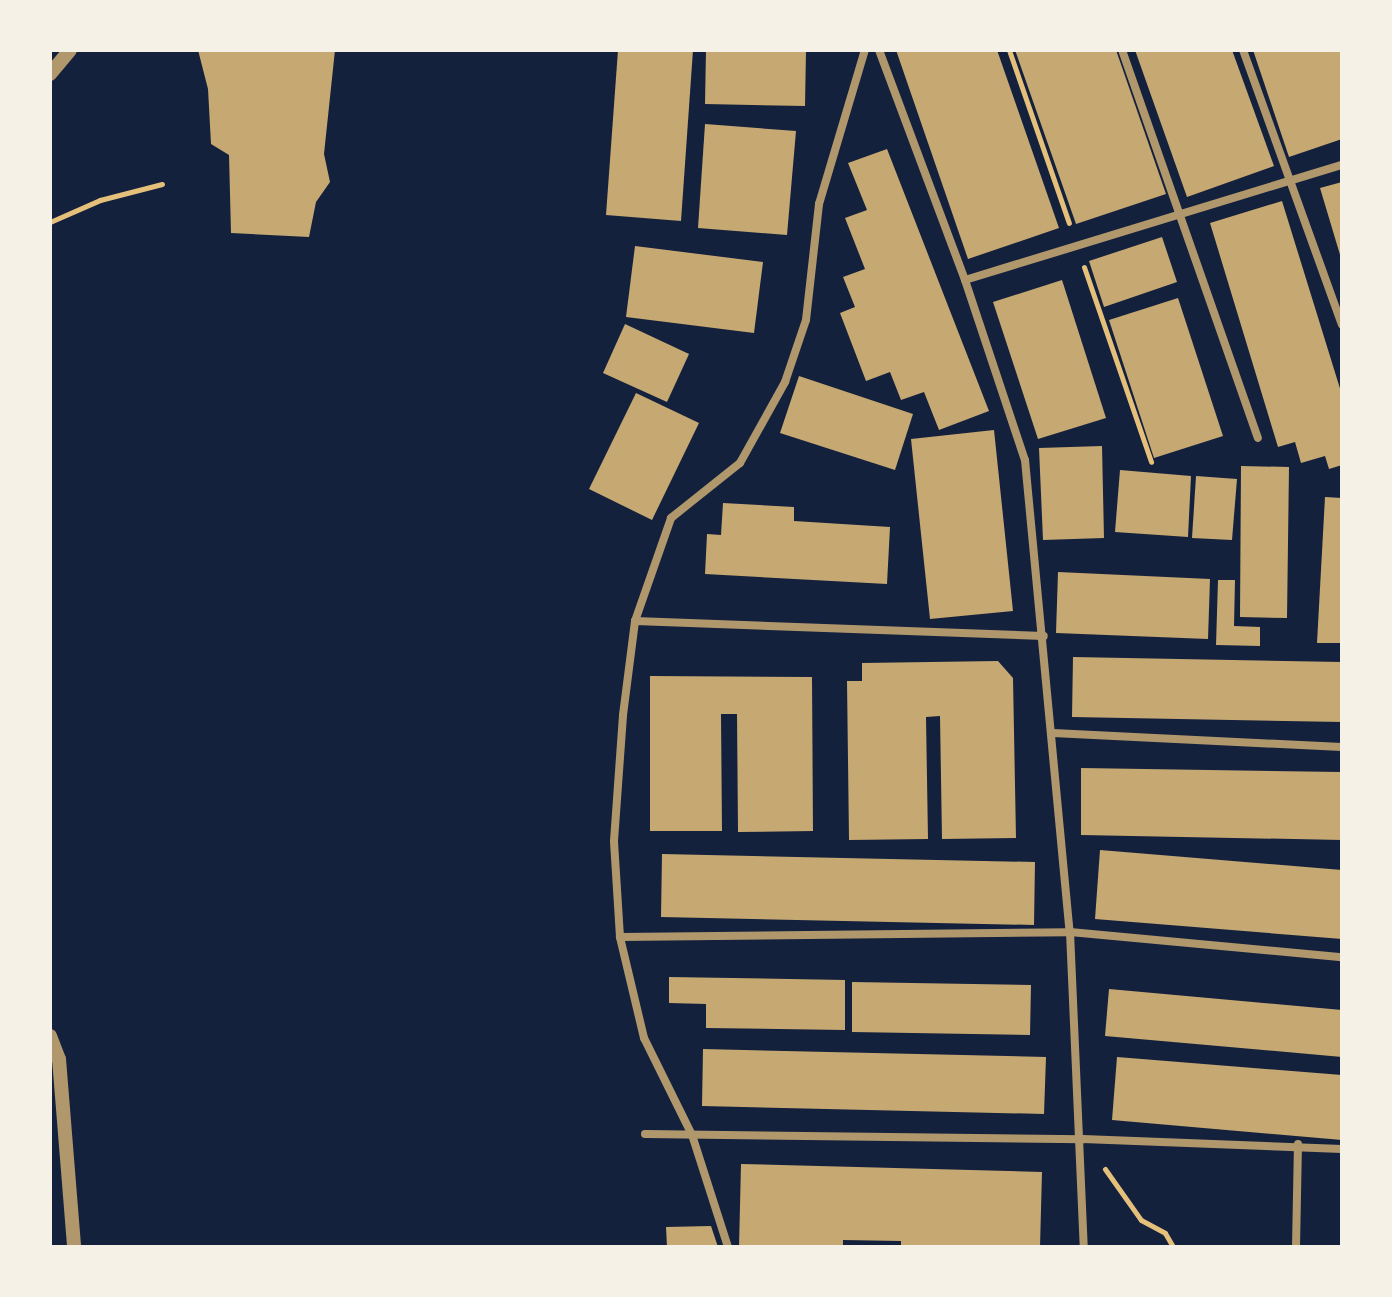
<!DOCTYPE html>
<style>
body{margin:0}
#map{position:relative;width:1392px;height:1297px;overflow:hidden;background:#14213d;font-family:"Space Grotesk",sans-serif}
div>[style]{position:absolute}
.building>*{inset:0;background:#c6a872}
.path>*{height:5px;margin:-2.5px;padding:0 2.5px;transform-origin:2.5px;border-radius:2.5px;background:#e5c07b}
.minor>*{height:8px;margin:-4px;padding:0 4px;transform-origin:4px;border-radius:4px;background:#b1986c}
.tertiary>*{height:14px;margin:-7px;padding:0 7px;transform-origin:7px;border-radius:7px;background:#b1986c}
span{translate:-50% -50%;white-space:nowrap;text-align:center;line-height:1.15;-webkit-text-stroke:6px #f6f1e7;paint-order:stroke}
.frame{position:absolute;inset:0;border:52px solid #f6f1e7;pointer-events:none}
</style>
<div id="map">
<div class="building">
<i style="clip-path:polygon(198px 50px,335px 50px,324px 154px,330px 182px,316px 202px,309px 237px,231px 233px,229px 155px,211px 144px,208px 89px)"></i>
<i style="clip-path:polygon(618px 50px,693px 50px,681px 221px,606px 215px)"></i>
<i style="clip-path:polygon(706px 50px,806px 50px,805px 106px,705px 104px)"></i>
<i style="clip-path:polygon(896px 50px,997px 50px,1059px 228px,968px 259px)"></i>
<i style="clip-path:polygon(1015px 50px,1116px 50px,1166px 194px,1076px 224px)"></i>
<i style="clip-path:polygon(1135px 50px,1232px 50px,1274px 166px,1187px 197px)"></i>
<i style="clip-path:polygon(1253px 50px,1342px 50px,1342px 139px,1289px 157px)"></i>
<i style="clip-path:polygon(705px 124px,796px 131px,787px 235px,698px 228px)"></i>
<i style="clip-path:polygon(887px 149px,989px 411px,939px 430px,924px 392px,901px 400px,890px 372px,866px 381px,840px 313px,855px 307px,843px 277px,865px 269px,845px 218px,867px 210px,848px 163px)"></i>
<i style="clip-path:polygon(1342px 182px,1342px 258px,1341px 258px,1320px 188px)"></i>
<i style="clip-path:polygon(1282px 201px,1342px 395px,1342px 465px,1329px 469px,1325px 456px,1301px 463px,1295px 442px,1278px 447px,1210px 223px)"></i>
<i style="clip-path:polygon(1162px 237px,1177px 282px,1104px 307px,1089px 261px)"></i>
<i style="clip-path:polygon(635px 246px,763px 262px,754px 333px,626px 317px)"></i>
<i style="clip-path:polygon(1062px 280px,1106px 418px,1038px 439px,993px 302px)"></i>
<i style="clip-path:polygon(1178px 298px,1223px 436px,1154px 458px,1109px 320px)"></i>
<i style="clip-path:polygon(625px 324px,689px 354px,667px 402px,603px 373px)"></i>
<i style="clip-path:polygon(799px 376px,913px 414px,895px 470px,780px 433px)"></i>
<i style="clip-path:polygon(636px 393px,699px 423px,652px 520px,589px 489px)"></i>
<i style="clip-path:polygon(994px 430px,1013px 611px,930px 619px,911px 439px)"></i>
<i style="clip-path:polygon(1102px 446px,1104px 538px,1043px 540px,1039px 448px)"></i>
<i style="clip-path:polygon(1241px 466px,1289px 467px,1287px 618px,1240px 617px)"></i>
<i style="clip-path:polygon(1120px 470px,1191px 476px,1188px 537px,1115px 532px)"></i>
<i style="clip-path:polygon(1196px 476px,1237px 479px,1232px 540px,1192px 538px)"></i>
<i style="clip-path:polygon(1325px 497px,1342px 498px,1342px 643px,1317px 643px)"></i>
<i style="clip-path:polygon(723px 503px,794px 507px,794px 521px,890px 527px,887px 584px,705px 574px,707px 534px,721px 535px)"></i>
<i style="clip-path:polygon(1058px 572px,1210px 579px,1208px 639px,1056px 633px)"></i>
<i style="clip-path:polygon(1218px 580px,1235px 580px,1234px 626px,1260px 627px,1260px 646px,1216px 645px)"></i>
<i style="clip-path:polygon(1073px 657px,1342px 662px,1342px 722px,1072px 717px)"></i>
<i style="clip-path:polygon(998px 661px,1013px 678px,1016px 838px,942px 839px,940px 716px,926px 717px,928px 839px,849px 840px,847px 681px,862px 681px,862px 663px)"></i>
<i style="clip-path:polygon(650px 676px,812px 677px,813px 831px,738px 832px,737px 714px,721px 714px,722px 831px,650px 831px)"></i>
<i style="clip-path:polygon(1081px 768px,1342px 772px,1342px 840px,1081px 835px)"></i>
<i style="clip-path:polygon(1100px 850px,1342px 870px,1342px 939px,1095px 919px)"></i>
<i style="clip-path:polygon(662px 854px,1035px 862px,1034px 925px,661px 917px)"></i>
<i style="clip-path:polygon(669px 977px,845px 980px,845px 1030px,706px 1028px,706px 1004px,669px 1003px)"></i>
<i style="clip-path:polygon(852px 982px,1031px 985px,1030px 1035px,852px 1032px)"></i>
<i style="clip-path:polygon(1109px 989px,1342px 1010px,1342px 1057px,1105px 1036px)"></i>
<i style="clip-path:polygon(703px 1049px,1046px 1057px,1044px 1114px,702px 1106px)"></i>
<i style="clip-path:polygon(1117px 1057px,1342px 1075px,1342px 1140px,1112px 1120px)"></i>
<i style="clip-path:polygon(741px 1164px,1042px 1172px,1040px 1247px,901px 1247px,901px 1241px,843px 1240px,843px 1247px,739px 1247px)"></i>
<i style="clip-path:polygon(711px 1226px,718px 1247px,667px 1247px,666px 1227px)"></i>
</div>
<div class="path">
<i style="left:1009px;top:50px;width:183px;rotate:70.9deg"></i>
<i style="left:50px;top:222px;width:55px;rotate:-23.7deg"></i>
<i style="left:100px;top:200px;width:64px;rotate:-14.5deg"></i>
<i style="left:1084px;top:267px;width:206px;rotate:71deg"></i>
<i style="left:1105px;top:1169px;width:62px;rotate:54.8deg"></i>
<i style="left:1141px;top:1220px;width:27px;rotate:28deg"></i>
<i style="left:1165px;top:1233px;width:16px;rotate:60deg"></i>
</div>
<div class="minor">
<i style="left:879px;top:50px;width:246px;rotate:69.5deg"></i>
<i style="left:965px;top:280px;width:190px;rotate:71.6deg"></i>
<i style="left:1025px;top:460px;width:474px;rotate:84.6deg"></i>
<i style="left:1070px;top:932px;width:315px;rotate:87.5deg"></i>
<i style="left:1122px;top:50px;width:411px;rotate:70.7deg"></i>
<i style="left:1243px;top:50px;width:292px;rotate:70.2deg"></i>
<i style="left:965px;top:280px;width:394px;rotate:-17deg"></i>
<i style="left:635px;top:621px;width:409px;rotate:2.1deg"></i>
<i style="left:1053px;top:733px;width:289px;rotate:2.8deg"></i>
<i style="left:620px;top:937px;width:450px;rotate:-0.6deg"></i>
<i style="left:1070px;top:932px;width:273px;rotate:5.3deg"></i>
<i style="left:645px;top:1134px;width:438px;rotate:0.7deg"></i>
<i style="left:1083px;top:1139px;width:259px;rotate:2.2deg"></i>
<i style="left:728px;top:1247px;width:118px;rotate:-107.8deg"></i>
<i style="left:692px;top:1135px;width:108px;rotate:-116.3deg"></i>
<i style="left:644px;top:1038px;width:104px;rotate:-103.4deg"></i>
<i style="left:620px;top:937px;width:96px;rotate:-93.6deg"></i>
<i style="left:614px;top:841px;width:126px;rotate:-85.9deg"></i>
<i style="left:623px;top:715px;width:95px;rotate:-82.7deg"></i>
<i style="left:635px;top:621px;width:109px;rotate:-70.7deg"></i>
<i style="left:671px;top:518px;width:88px;rotate:-38.6deg"></i>
<i style="left:740px;top:463px;width:93px;rotate:-60.9deg"></i>
<i style="left:785px;top:382px;width:65px;rotate:-71.3deg"></i>
<i style="left:806px;top:320px;width:117px;rotate:-83.6deg"></i>
<i style="left:819px;top:204px;width:161px;rotate:-73.4deg"></i>
<i style="left:1296px;top:1247px;width:103px;rotate:-88.9deg"></i>
</div>
<div class="tertiary">
<i style="left:50px;top:74px;width:31px;rotate:-50deg"></i>
<i style="left:50px;top:1036px;width:25px;rotate:69deg"></i>
<i style="left:59px;top:1059px;width:189px;rotate:85.4deg"></i>
</div>
<div class="frame"></div>
</div>
